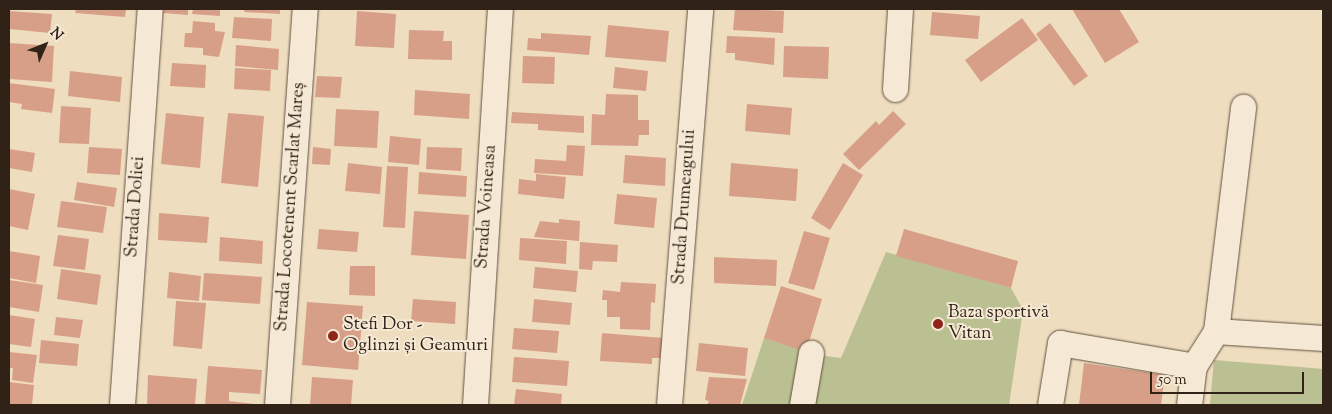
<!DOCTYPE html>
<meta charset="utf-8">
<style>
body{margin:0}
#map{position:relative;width:1332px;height:414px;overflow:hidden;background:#efddbf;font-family:"Sorts Mill Goudy",serif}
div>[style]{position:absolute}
.green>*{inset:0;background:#bac091}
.building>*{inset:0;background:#d79f88}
.roads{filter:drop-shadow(0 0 1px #605140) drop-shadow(0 0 1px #605140)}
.minor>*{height:25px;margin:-12.5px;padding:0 12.5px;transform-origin:12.5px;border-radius:12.5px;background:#f5e9d5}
.dots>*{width:14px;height:14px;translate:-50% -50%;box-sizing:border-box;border:2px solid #f5e9d5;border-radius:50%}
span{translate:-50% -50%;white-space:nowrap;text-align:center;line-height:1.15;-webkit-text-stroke:4px #f5e9d5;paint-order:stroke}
.street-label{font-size:18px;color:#302216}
.poi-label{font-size:18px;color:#302216}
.left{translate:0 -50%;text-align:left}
.frame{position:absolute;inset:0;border:10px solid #302216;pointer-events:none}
.north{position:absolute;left:20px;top:20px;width:50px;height:50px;-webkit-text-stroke:4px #f5e9d5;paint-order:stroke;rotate:46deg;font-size:14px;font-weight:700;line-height:20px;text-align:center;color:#302216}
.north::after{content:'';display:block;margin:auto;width:18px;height:22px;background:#302216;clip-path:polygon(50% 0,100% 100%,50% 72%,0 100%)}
.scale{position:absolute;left:1150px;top:372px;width:154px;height:22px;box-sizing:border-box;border:2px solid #302216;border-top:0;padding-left:6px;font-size:15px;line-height:18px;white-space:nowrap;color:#302216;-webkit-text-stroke:4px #f5e9d5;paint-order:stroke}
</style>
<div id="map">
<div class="green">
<i style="clip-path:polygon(886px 252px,1011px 288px,1023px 310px,1009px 405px,742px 405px,764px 338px,819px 355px,841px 358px)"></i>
<i style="clip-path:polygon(1214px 360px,1323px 369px,1323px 405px,1210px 405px)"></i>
</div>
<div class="building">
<i style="clip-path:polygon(76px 9px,126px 9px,125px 17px,75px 13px)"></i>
<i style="clip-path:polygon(164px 9px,188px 9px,188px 15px,163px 13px)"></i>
<i style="clip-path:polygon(193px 9px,220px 9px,220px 16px,192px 14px)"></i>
<i style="clip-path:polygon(245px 9px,280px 9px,280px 14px,244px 12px)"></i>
<i style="clip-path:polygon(735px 9px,784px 11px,783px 33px,733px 30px)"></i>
<i style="clip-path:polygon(1072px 9px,1119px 9px,1139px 42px,1105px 63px)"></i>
<i style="clip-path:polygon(9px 11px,52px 14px,50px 33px,9px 29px)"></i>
<i style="clip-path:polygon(357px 11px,396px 14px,394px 48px,355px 46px)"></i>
<i style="clip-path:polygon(932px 12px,980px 16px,978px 39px,930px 35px)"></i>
<i style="clip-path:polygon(234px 17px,272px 19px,271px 41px,232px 38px)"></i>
<i style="clip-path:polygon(1022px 18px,1038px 40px,981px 82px,965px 60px)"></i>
<i style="clip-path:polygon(193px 21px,215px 23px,215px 31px,225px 32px,219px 57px,203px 55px,203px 48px,184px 47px,185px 33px,192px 33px)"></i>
<i style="clip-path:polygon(1050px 23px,1088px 76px,1074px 86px,1036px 34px)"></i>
<i style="clip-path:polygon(608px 25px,669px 31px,666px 62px,605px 57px)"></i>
<i style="clip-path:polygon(409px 30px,444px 31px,443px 41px,452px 41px,452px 60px,408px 59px)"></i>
<i style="clip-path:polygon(541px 33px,591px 36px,589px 55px,527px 50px,528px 38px,541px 39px)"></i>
<i style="clip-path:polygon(727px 36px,775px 38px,774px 65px,735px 60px,735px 53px,726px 53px)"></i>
<i style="clip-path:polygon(9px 43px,54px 46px,52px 82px,9px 79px)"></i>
<i style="clip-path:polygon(236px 45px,279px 49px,278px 70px,235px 66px)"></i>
<i style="clip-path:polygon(784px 46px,829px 47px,828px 79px,783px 77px)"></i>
<i style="clip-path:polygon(523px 56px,555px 57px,554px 84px,522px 83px)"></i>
<i style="clip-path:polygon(172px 63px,206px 65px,205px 88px,170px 86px)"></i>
<i style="clip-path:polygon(615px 67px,648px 71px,646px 91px,613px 88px)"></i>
<i style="clip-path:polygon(235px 68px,271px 70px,270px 91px,234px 89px)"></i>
<i style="clip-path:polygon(70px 71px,122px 77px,120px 102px,68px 96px)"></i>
<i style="clip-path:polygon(317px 76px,342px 77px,340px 98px,315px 97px)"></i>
<i style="clip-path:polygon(9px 83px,55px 89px,52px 113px,21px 109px,22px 104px,9px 102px)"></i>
<i style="clip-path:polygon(415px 90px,470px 94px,469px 119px,414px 115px)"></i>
<i style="clip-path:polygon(606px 94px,638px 95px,638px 120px,649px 120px,649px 135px,639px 135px,638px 146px,591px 145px,592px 114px,605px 115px)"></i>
<i style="clip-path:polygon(747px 104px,792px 108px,790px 135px,745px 131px)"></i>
<i style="clip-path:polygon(61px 106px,91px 108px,89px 144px,59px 143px)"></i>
<i style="clip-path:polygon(336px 109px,379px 111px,377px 148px,334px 146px)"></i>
<i style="clip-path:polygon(893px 111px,906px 124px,859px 170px,843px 154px,876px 121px,879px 125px)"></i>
<i style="clip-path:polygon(512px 112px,584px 116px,584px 133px,538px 130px,538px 124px,511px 123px)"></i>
<i style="clip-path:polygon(166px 113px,204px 117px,200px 168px,161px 164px)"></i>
<i style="clip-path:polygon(228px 113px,264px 116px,258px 187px,221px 183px)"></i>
<i style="clip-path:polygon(390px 136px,421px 139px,419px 165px,388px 162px)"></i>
<i style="clip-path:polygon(567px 145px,585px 146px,583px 176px,534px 173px,535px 159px,566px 161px)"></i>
<i style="clip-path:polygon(89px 147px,122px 149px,120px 175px,87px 173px)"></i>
<i style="clip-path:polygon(313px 147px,331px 149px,330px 165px,312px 164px)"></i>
<i style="clip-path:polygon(427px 147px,462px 148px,461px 171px,426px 169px)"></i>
<i style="clip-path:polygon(9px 149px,35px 153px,32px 172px,9px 168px)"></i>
<i style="clip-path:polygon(625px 155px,666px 158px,665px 186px,623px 183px)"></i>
<i style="clip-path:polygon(348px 163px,382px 167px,380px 194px,345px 191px)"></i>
<i style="clip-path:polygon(731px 163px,798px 169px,796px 201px,729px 196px)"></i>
<i style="clip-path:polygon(843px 163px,863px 175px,830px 230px,811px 218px)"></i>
<i style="clip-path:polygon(387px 166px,408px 167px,405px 228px,383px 227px)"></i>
<i style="clip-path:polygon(419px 172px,467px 176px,466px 197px,418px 194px)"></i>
<i style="clip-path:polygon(536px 174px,566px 177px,564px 199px,518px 194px,519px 179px,536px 181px)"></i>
<i style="clip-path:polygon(77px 182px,117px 188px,114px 207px,74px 200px)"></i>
<i style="clip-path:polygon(9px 189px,35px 194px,28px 230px,9px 226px)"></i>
<i style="clip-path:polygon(617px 194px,657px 198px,654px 228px,614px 224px)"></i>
<i style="clip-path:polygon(61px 201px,107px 207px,103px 233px,57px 227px)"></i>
<i style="clip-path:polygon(414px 211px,469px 215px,466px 259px,411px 255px)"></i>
<i style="clip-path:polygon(159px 213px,209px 217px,207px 243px,158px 240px)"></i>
<i style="clip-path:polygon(559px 219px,580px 221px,579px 241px,534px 237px,540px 221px,559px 223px)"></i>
<i style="clip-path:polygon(319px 229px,359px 232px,357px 252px,317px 249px)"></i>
<i style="clip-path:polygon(904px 229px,1018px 261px,1011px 288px,896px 256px)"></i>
<i style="clip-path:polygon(804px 231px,830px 238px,814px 290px,788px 283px)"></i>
<i style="clip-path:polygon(58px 235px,89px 239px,85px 270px,53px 266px)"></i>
<i style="clip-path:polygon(220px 237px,263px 241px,262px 264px,219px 261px)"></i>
<i style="clip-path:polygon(520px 238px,567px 241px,566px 264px,519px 260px)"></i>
<i style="clip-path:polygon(580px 242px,618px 245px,617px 262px,593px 261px,592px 270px,579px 269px)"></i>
<i style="clip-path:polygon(9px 251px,40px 256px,36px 283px,9px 278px)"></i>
<i style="clip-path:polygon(714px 257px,777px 260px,776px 286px,714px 283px)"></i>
<i style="clip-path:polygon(350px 266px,375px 266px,375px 296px,349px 295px)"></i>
<i style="clip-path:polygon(535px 267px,578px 271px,576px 292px,533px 288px)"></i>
<i style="clip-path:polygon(61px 269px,101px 275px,97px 305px,57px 299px)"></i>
<i style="clip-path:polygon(169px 272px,201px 276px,199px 301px,167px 298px)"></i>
<i style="clip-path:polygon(204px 273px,262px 277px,260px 304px,202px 300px)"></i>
<i style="clip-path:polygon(9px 280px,43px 285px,39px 312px,9px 307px)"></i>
<i style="clip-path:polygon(621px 282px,656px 284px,655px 303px,651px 302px,650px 330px,620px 329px,620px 317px,607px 317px,607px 300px,602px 300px,603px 290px,620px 292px)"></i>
<i style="clip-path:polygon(781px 286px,822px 299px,806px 352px,764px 338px)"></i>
<i style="clip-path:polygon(413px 299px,456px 302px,455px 324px,411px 321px)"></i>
<i style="clip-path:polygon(534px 299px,572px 303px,570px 325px,532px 322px)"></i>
<i style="clip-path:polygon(176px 301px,206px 303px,202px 349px,173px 346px)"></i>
<i style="clip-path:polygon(307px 302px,363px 306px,358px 370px,302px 365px)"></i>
<i style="clip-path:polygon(9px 315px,35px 319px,31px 347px,9px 344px)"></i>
<i style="clip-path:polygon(56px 317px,83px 320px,80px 338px,54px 335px)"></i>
<i style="clip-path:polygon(514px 328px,559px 331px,557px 353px,512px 349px)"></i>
<i style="clip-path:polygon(602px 333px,663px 338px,662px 358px,652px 358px,652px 364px,600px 361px)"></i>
<i style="clip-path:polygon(41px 340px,79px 344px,77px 366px,39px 363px)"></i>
<i style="clip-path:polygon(699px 343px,748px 348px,745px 376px,696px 371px)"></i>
<i style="clip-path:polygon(9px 352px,37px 355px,33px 383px,12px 380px,13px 368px,9px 368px)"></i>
<i style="clip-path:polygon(514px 357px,569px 361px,567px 386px,512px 382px)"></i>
<i style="clip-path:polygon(1084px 363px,1165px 375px,1161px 405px,1079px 405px)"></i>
<i style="clip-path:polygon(208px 366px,262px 370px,260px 394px,229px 392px,229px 401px,263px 405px,205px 405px)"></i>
<i style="clip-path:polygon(148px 375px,197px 379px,195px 405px,147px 405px)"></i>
<i style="clip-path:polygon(312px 377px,353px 380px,351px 405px,310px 405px)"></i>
<i style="clip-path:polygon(709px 377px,747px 379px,740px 405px,707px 405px,709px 401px,705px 400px)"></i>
<i style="clip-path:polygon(9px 382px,34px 385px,32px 405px,9px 405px)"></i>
<i style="clip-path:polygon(516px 389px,562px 394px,561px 405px,514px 405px)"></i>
</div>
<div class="roads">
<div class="minor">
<i style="left:895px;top:89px;width:80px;rotate:-86.4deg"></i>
<i style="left:1216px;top:331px;width:107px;rotate:3.7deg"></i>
<i style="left:122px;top:405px;width:397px;rotate:-86deg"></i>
<i style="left:277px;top:405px;width:397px;rotate:-86deg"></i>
<i style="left:475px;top:405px;width:397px;rotate:-86.4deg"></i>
<i style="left:669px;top:405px;width:397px;rotate:-85.5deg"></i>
<i style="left:802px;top:405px;width:53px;rotate:-80.2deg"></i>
<i style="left:1050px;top:405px;width:63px;rotate:-80.8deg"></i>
<i style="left:1060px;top:343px;width:136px;rotate:9.7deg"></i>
<i style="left:1189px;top:405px;width:39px;rotate:-83deg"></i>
<i style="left:1194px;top:366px;width:41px;rotate:-57.8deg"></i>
<i style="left:1216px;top:331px;width:226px;rotate:-83.1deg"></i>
</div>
</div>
<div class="dots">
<i style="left:938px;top:324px;background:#8f2418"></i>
<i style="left:333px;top:336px;background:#8f2418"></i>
</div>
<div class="street-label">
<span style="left:136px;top:207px;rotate:-86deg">Strada Doliei</span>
<span style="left:291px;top:207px;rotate:-86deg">Strada Locotenent Scarlat Mareș</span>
<span style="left:487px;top:207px;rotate:-86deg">Strada Voineasa</span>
<span style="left:685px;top:207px;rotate:-86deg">Strada Drumeagului</span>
</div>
<div class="poi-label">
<span class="left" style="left:948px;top:324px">Baza sportivă<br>Vitan</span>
<span class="left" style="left:343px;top:336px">Stefi Dor -<br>Oglinzi și Geamuri</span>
</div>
<div class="frame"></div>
<div class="north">N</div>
<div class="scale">50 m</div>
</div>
